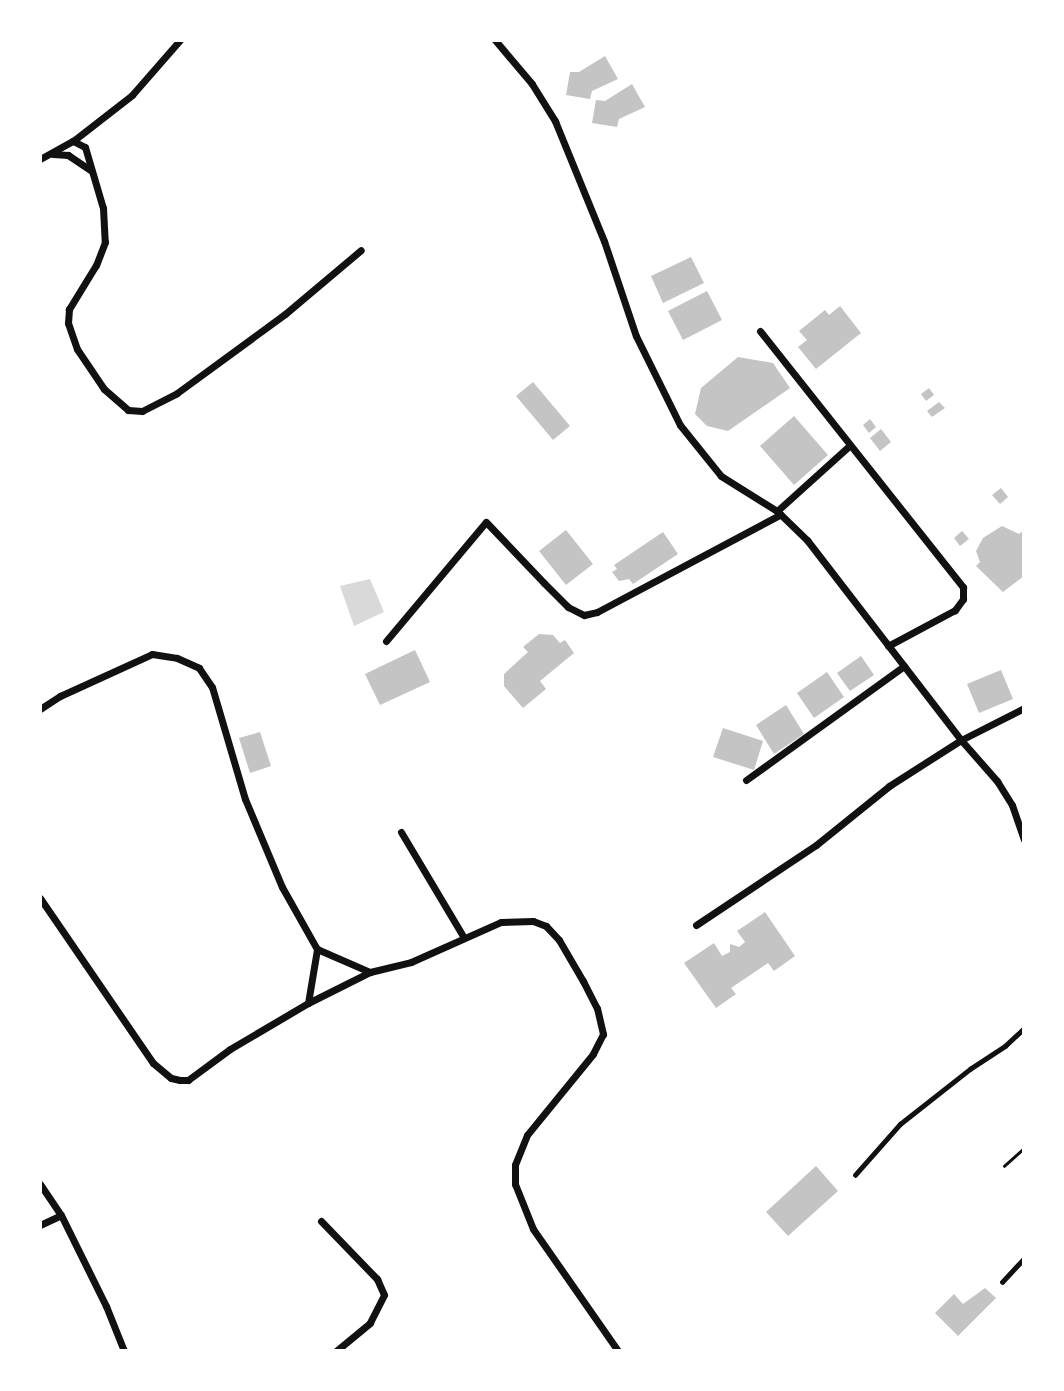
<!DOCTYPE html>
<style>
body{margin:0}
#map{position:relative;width:1064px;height:1391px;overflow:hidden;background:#fff;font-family:Commissioner,sans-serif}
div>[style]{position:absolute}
.water>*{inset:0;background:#d9d9d9}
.building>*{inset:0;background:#c4c4c4}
.path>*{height:2.5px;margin:-1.25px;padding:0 1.25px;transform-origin:1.25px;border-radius:1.25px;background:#111}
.service>*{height:4.5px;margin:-2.25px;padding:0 2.25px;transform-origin:2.25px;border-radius:2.25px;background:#111}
.minor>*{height:7px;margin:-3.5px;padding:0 3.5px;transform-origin:3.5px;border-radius:3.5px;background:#111}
span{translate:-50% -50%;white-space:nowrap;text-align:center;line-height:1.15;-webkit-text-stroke:7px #fff;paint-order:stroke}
.frame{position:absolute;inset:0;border:42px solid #fff;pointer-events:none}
</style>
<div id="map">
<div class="water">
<i style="clip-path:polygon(370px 579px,384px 612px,354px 626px,340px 586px)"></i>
</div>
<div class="building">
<i style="clip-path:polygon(605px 56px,618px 79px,592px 91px,590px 99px,566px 95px,570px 72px,579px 72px)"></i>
<i style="clip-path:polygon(632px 84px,645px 107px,619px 119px,617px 127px,592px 123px,596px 100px,605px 101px)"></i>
<i style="clip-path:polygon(691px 257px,704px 283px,663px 303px,651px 276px)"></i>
<i style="clip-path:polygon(707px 291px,722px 320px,683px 340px,668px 311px)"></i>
<i style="clip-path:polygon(840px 306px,861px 333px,816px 369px,798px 347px,807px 340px,799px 331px,825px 310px,829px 315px)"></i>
<i style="clip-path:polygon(738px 357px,773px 363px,790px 388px,728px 431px,707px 426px,695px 414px,701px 388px)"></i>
<i style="clip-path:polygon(533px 382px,570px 426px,553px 440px,516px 396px)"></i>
<i style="clip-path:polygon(929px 388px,934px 395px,926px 401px,921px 394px)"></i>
<i style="clip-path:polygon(939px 402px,945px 408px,932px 417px,927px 411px)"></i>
<i style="clip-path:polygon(794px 416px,828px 455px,794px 485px,760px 446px)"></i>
<i style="clip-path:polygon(870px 419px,876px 427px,869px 433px,863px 425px)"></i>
<i style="clip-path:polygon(881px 429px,891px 442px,880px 451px,870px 438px)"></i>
<i style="clip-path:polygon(1001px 488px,1008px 497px,1000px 504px,992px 495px)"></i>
<i style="clip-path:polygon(1002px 526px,1019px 534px,1024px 530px,1024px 576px,1003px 592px,976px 566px,980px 562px,976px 551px,983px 538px)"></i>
<i style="clip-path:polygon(566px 530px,593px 564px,566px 585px,539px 551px)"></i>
<i style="clip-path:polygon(962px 531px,969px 539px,960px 546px,954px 538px)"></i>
<i style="clip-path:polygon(663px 532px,678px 554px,633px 584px,629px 579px,619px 581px,612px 572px,617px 569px,614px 565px)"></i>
<i style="clip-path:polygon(539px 634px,553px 635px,560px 643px,565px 640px,574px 653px,540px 681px,546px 689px,523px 708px,504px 686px,504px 674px,528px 652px,523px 647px)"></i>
<i style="clip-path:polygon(415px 650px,430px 682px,380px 705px,365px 674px)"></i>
<i style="clip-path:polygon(861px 656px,874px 675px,850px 691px,837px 673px)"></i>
<i style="clip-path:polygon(1001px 670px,1013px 699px,979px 713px,967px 684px)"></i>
<i style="clip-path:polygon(827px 672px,844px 697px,814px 718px,797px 693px)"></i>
<i style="clip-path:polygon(786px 705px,804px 734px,774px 754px,756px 725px)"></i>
<i style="clip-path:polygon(723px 728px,763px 741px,754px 770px,713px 757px)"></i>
<i style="clip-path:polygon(260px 732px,271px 766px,250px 773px,239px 738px)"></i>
<i style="clip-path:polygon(765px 912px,795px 956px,774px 971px,768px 963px,731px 988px,736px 994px,716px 1008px,684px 963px,714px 943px,722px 956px,730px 952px,730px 944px,739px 947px,745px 942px,737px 931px)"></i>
<i style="clip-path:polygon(816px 1166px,838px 1191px,788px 1236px,766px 1212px)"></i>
<i style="clip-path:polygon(985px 1288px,996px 1298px,958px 1336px,935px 1313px,954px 1294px,963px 1304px)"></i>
</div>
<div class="path">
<i style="left:1004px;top:1166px;width:27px;rotate:-42deg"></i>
</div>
<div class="service">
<i style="left:855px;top:1175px;width:68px;rotate:-48.6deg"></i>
<i style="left:900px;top:1124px;width:89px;rotate:-38.2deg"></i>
<i style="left:970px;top:1069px;width:42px;rotate:-33.3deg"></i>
<i style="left:1005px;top:1046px;width:26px;rotate:-43deg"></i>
<i style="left:1002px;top:1282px;width:33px;rotate:-47deg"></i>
</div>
<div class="minor">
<i style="left:495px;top:40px;width:57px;rotate:49.9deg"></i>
<i style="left:532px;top:84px;width:44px;rotate:58.1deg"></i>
<i style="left:555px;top:121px;width:130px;rotate:67.8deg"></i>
<i style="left:604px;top:241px;width:100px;rotate:71.4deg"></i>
<i style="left:636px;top:336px;width:99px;rotate:63.7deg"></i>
<i style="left:680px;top:425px;width:65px;rotate:51.2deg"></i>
<i style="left:721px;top:476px;width:66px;rotate:32deg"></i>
<i style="left:777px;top:511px;width:42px;rotate:44deg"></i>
<i style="left:807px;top:540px;width:252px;rotate:52.4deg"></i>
<i style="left:961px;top:740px;width:55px;rotate:48.7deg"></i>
<i style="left:997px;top:781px;width:28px;rotate:58deg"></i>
<i style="left:1012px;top:805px;width:37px;rotate:71deg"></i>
<i style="left:73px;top:141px;width:13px;rotate:27deg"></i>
<i style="left:85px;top:147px;width:64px;rotate:73.6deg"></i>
<i style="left:103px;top:208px;width:34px;rotate:87deg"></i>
<i style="left:105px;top:242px;width:25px;rotate:111deg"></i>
<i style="left:96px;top:265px;width:52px;rotate:121.5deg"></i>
<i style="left:69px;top:309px;width:14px;rotate:94deg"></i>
<i style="left:68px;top:323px;width:28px;rotate:71deg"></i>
<i style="left:77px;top:349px;width:48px;rotate:56deg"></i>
<i style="left:104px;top:389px;width:32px;rotate:41deg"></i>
<i style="left:128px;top:410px;width:14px;rotate:4deg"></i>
<i style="left:142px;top:411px;width:39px;rotate:-27deg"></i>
<i style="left:177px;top:393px;width:134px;rotate:-36.2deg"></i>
<i style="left:285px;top:314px;width:99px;rotate:-40.1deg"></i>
<i style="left:53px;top:154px;width:15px;rotate:4deg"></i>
<i style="left:68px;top:155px;width:27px;rotate:34deg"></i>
<i style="left:40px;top:159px;width:38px;rotate:-29deg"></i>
<i style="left:73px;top:141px;width:75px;rotate:-37.9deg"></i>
<i style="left:132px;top:95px;width:73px;rotate:-48.9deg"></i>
<i style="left:760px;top:331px;width:327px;rotate:51.6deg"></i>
<i style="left:963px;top:587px;width:12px;rotate:90deg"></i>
<i style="left:963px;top:599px;width:14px;rotate:126deg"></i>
<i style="left:955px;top:610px;width:76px;rotate:151.8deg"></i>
<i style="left:777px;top:511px;width:98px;rotate:-42.1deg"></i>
<i style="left:386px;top:641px;width:155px;rotate:-50deg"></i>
<i style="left:486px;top:522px;width:84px;rotate:46.4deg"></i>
<i style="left:544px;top:583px;width:34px;rotate:45deg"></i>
<i style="left:568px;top:607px;width:18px;rotate:27deg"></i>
<i style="left:584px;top:615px;width:13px;rotate:-13deg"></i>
<i style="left:597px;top:612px;width:208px;rotate:-28deg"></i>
<i style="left:40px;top:709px;width:24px;rotate:-33deg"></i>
<i style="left:60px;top:696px;width:101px;rotate:-24.5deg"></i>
<i style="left:152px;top:654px;width:25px;rotate:9deg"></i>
<i style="left:177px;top:658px;width:24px;rotate:24deg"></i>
<i style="left:199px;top:668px;width:23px;rotate:56deg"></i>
<i style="left:212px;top:687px;width:117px;rotate:73.6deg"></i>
<i style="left:245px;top:799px;width:95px;rotate:67.2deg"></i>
<i style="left:282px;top:887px;width:71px;rotate:60.6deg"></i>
<i style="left:317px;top:949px;width:58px;rotate:23.5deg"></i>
<i style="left:746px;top:780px;width:195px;rotate:-35.8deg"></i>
<i style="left:401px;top:832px;width:121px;rotate:59.2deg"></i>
<i style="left:40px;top:898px;width:200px;rotate:55.6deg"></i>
<i style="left:153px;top:1063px;width:23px;rotate:40deg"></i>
<i style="left:171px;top:1078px;width:9px;rotate:13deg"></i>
<i style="left:180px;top:1080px;width:8px"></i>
<i style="left:188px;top:1080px;width:52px;rotate:-36.4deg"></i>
<i style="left:230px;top:1049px;width:91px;rotate:-30.5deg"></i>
<i style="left:308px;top:1003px;width:69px;rotate:-26.6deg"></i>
<i style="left:370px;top:972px;width:42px;rotate:-13.7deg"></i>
<i style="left:411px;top:962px;width:98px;rotate:-24deg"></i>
<i style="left:501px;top:922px;width:32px;rotate:-2deg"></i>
<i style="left:533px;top:921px;width:14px;rotate:21deg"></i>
<i style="left:546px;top:926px;width:19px;rotate:47deg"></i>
<i style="left:559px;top:940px;width:48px;rotate:59.7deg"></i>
<i style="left:583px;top:981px;width:30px;rotate:63deg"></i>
<i style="left:597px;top:1008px;width:27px;rotate:77deg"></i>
<i style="left:603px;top:1034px;width:22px;rotate:117deg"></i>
<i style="left:593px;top:1054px;width:104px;rotate:129.2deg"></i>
<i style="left:527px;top:1135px;width:32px;rotate:112deg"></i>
<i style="left:515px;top:1165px;width:19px;rotate:90deg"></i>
<i style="left:515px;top:1184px;width:48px;rotate:68.2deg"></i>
<i style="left:533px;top:1229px;width:149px;rotate:55.1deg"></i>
<i style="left:696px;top:925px;width:144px;rotate:-33.7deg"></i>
<i style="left:816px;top:845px;width:94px;rotate:-38.9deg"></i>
<i style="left:889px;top:786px;width:85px;rotate:-32.6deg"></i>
<i style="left:961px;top:740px;width:71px;rotate:-26.9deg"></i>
<i style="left:308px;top:1003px;width:55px;rotate:-80.5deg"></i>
<i style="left:40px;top:1184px;width:37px;rotate:56deg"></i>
<i style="left:61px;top:1215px;width:102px;rotate:63.7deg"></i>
<i style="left:106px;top:1306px;width:48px;rotate:68.2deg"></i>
<i style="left:321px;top:1221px;width:81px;rotate:46deg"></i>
<i style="left:377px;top:1279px;width:17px;rotate:66deg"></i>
<i style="left:384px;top:1295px;width:31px;rotate:117deg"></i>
<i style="left:370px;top:1323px;width:44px;rotate:140.5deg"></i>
<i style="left:40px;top:1225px;width:23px;rotate:-25deg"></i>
</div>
<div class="frame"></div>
</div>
